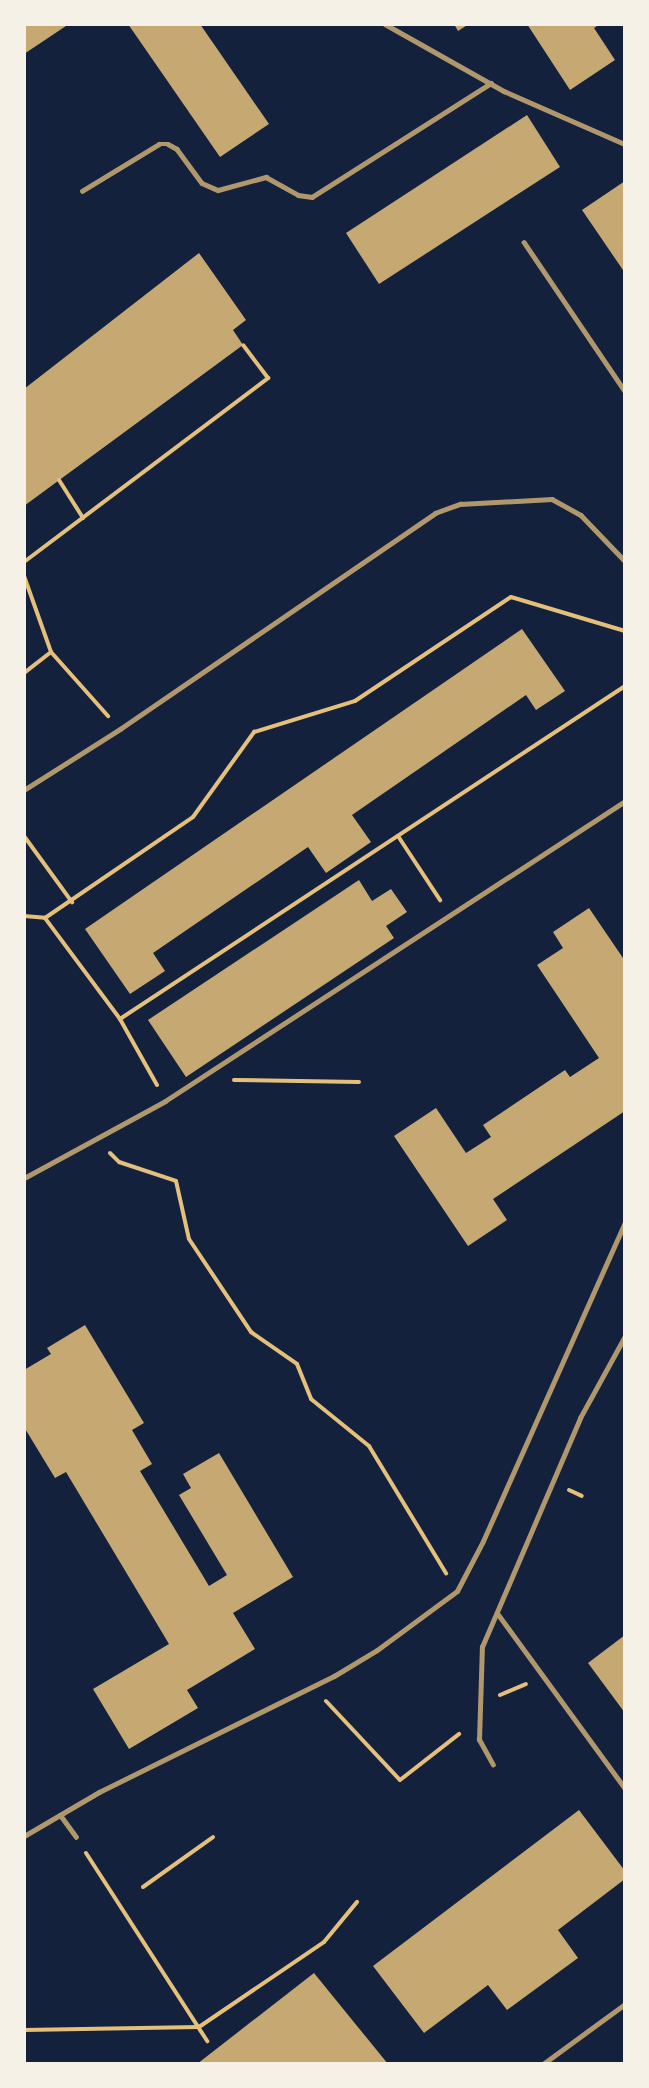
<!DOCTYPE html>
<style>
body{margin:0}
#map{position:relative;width:649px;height:2088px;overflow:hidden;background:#14213d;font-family:"PT Sans Narrow",sans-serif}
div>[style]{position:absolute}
.building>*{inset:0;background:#c6a872}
.path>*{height:4px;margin:-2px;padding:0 2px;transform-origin:2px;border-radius:2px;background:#e5c07b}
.service>*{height:4.5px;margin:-2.25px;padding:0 2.25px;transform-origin:2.25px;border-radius:2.25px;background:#b1986c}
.pedestrian>*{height:5px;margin:-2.5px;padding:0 2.5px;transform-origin:2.5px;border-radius:2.5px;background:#b1986c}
span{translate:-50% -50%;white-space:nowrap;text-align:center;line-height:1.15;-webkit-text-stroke:5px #f6f1e7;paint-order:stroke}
.frame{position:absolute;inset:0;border:26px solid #f6f1e7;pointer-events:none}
</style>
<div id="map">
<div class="building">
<i style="clip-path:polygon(24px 24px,69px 24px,24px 54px)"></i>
<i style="clip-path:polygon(128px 24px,200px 24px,269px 124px,220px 157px)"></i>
<i style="clip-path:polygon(454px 24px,469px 24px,458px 31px)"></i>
<i style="clip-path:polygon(527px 24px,600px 24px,594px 28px,615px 60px,570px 90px)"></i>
<i style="clip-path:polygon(527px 115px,560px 167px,379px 284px,346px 233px)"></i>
<i style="clip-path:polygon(625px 181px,625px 273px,582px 210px)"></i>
<i style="clip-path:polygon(199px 253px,246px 320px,233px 330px,243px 345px,24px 506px,24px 389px)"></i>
<i style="clip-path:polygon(522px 629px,565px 691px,536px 710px,526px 695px,352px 815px,371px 842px,326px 873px,308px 847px,153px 953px,165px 971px,130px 994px,85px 929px)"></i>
<i style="clip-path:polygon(359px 880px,372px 901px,391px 889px,407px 912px,386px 926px,394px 938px,186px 1077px,148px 1020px)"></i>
<i style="clip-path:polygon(589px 908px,625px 961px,625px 1111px,493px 1199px,507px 1220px,468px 1246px,394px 1136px,436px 1108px,466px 1153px,491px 1137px,483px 1125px,565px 1070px,570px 1077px,599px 1058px,537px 965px,563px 948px,553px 932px)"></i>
<i style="clip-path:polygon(85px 1325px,144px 1423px,132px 1430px,152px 1464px,140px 1471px,209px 1586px,227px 1575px,179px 1495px,191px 1488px,183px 1474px,219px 1453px,293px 1577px,233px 1613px,255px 1649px,187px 1690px,198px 1708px,129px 1749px,93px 1689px,169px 1644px,66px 1472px,55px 1478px,24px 1427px,24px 1370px,51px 1354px,47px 1348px)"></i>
<i style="clip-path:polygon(625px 1635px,625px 1713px,588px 1663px)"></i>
<i style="clip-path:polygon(579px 1810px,625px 1871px,625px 1879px,558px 1930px,578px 1958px,507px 2010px,488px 1985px,424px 2033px,373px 1966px)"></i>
<i style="clip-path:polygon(314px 1973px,388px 2064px,197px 2064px)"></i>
</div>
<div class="path">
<i style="left:59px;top:480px;width:45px;rotate:57.7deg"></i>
<i style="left:24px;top:562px;width:306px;rotate:-37deg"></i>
<i style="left:268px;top:378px;width:41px;rotate:-127.1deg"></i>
<i style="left:24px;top:576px;width:81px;rotate:70.4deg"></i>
<i style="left:51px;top:652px;width:34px;rotate:142deg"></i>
<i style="left:51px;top:652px;width:86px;rotate:48.3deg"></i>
<i style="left:24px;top:836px;width:82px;rotate:54deg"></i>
<i style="left:398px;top:836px;width:77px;rotate:56.7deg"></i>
<i style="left:24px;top:916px;width:21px;rotate:5deg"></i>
<i style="left:120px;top:1019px;width:126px;rotate:-126.6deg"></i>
<i style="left:45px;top:918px;width:179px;rotate:-34.3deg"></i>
<i style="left:193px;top:817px;width:105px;rotate:-54.3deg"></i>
<i style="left:254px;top:732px;width:106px;rotate:-17.1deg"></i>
<i style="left:355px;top:701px;width:187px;rotate:-33.7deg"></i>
<i style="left:511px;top:597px;width:119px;rotate:16.6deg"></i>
<i style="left:234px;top:1080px;width:125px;rotate:0.9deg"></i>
<i style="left:157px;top:1085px;width:76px;rotate:-119.3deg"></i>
<i style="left:120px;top:1019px;width:605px;rotate:-33.4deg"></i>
<i style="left:110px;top:1153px;width:13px;rotate:45deg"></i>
<i style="left:119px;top:1162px;width:60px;rotate:18.4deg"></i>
<i style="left:176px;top:1181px;width:59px;rotate:77.4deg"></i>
<i style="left:189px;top:1239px;width:112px;rotate:56.3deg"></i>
<i style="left:251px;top:1332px;width:56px;rotate:34.8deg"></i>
<i style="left:297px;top:1364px;width:38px;rotate:68deg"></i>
<i style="left:311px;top:1399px;width:75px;rotate:39deg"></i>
<i style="left:369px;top:1446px;width:149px;rotate:58.8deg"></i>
<i style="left:569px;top:1490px;width:14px;rotate:25deg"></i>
<i style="left:500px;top:1695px;width:28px;rotate:-23deg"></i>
<i style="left:326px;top:1701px;width:108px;rotate:46.9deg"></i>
<i style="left:400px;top:1780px;width:75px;rotate:-37.9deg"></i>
<i style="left:86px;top:1853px;width:224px;rotate:57.2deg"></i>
<i style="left:143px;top:1887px;width:86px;rotate:-35.5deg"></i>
<i style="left:24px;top:2030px;width:175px;rotate:-1deg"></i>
<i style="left:199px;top:2027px;width:151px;rotate:-34.2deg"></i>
<i style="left:324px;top:1942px;width:52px;rotate:-50.5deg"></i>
</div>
<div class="service">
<i style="left:385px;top:24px;width:137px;rotate:29.4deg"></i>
<i style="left:504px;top:91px;width:132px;rotate:23.7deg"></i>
<i style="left:82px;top:191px;width:90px;rotate:-31.4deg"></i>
<i style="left:159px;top:144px;width:9px"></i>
<i style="left:168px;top:144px;width:10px;rotate:29deg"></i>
<i style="left:177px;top:149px;width:42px;rotate:53.7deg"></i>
<i style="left:202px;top:183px;width:17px;rotate:24deg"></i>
<i style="left:218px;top:190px;width:50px;rotate:-15.2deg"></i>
<i style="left:266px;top:177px;width:37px;rotate:29deg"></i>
<i style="left:298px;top:195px;width:14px;rotate:8deg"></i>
<i style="left:312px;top:197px;width:212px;rotate:-32.5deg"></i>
<i style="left:524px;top:242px;width:180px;rotate:55.9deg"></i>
<i style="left:24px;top:790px;width:114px;rotate:-32.4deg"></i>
<i style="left:120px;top:729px;width:382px;rotate:-34.4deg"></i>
<i style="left:435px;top:513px;width:27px;rotate:-20deg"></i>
<i style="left:460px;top:504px;width:92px;rotate:-3.1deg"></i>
<i style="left:552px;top:499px;width:33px;rotate:29deg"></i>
<i style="left:581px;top:515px;width:64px;rotate:46.3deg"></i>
<i style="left:498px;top:1614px;width:215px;rotate:53.9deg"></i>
<i style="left:493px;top:1765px;width:29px;rotate:-119deg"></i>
<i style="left:479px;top:1740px;width:93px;rotate:-88.2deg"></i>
<i style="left:482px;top:1647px;width:249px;rotate:-66.8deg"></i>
<i style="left:580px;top:1418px;width:94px;rotate:-61.2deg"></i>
<i style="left:543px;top:2064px;width:102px;rotate:-36.2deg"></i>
</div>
<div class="pedestrian">
<i style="left:24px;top:1178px;width:161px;rotate:-28.6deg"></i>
<i style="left:165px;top:1101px;width:549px;rotate:-33.11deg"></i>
<i style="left:60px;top:1815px;width:27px;rotate:54deg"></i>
<i style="left:24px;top:1836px;width:87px;rotate:-30.4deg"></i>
<i style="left:99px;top:1792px;width:262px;rotate:-26.3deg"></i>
<i style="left:334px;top:1676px;width:50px;rotate:-31.2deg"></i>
<i style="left:377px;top:1650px;width:99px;rotate:-36.4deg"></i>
<i style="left:457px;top:1591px;width:56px;rotate:-62.5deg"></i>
<i style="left:483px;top:1541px;width:349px;rotate:-66deg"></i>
</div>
<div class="frame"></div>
</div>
